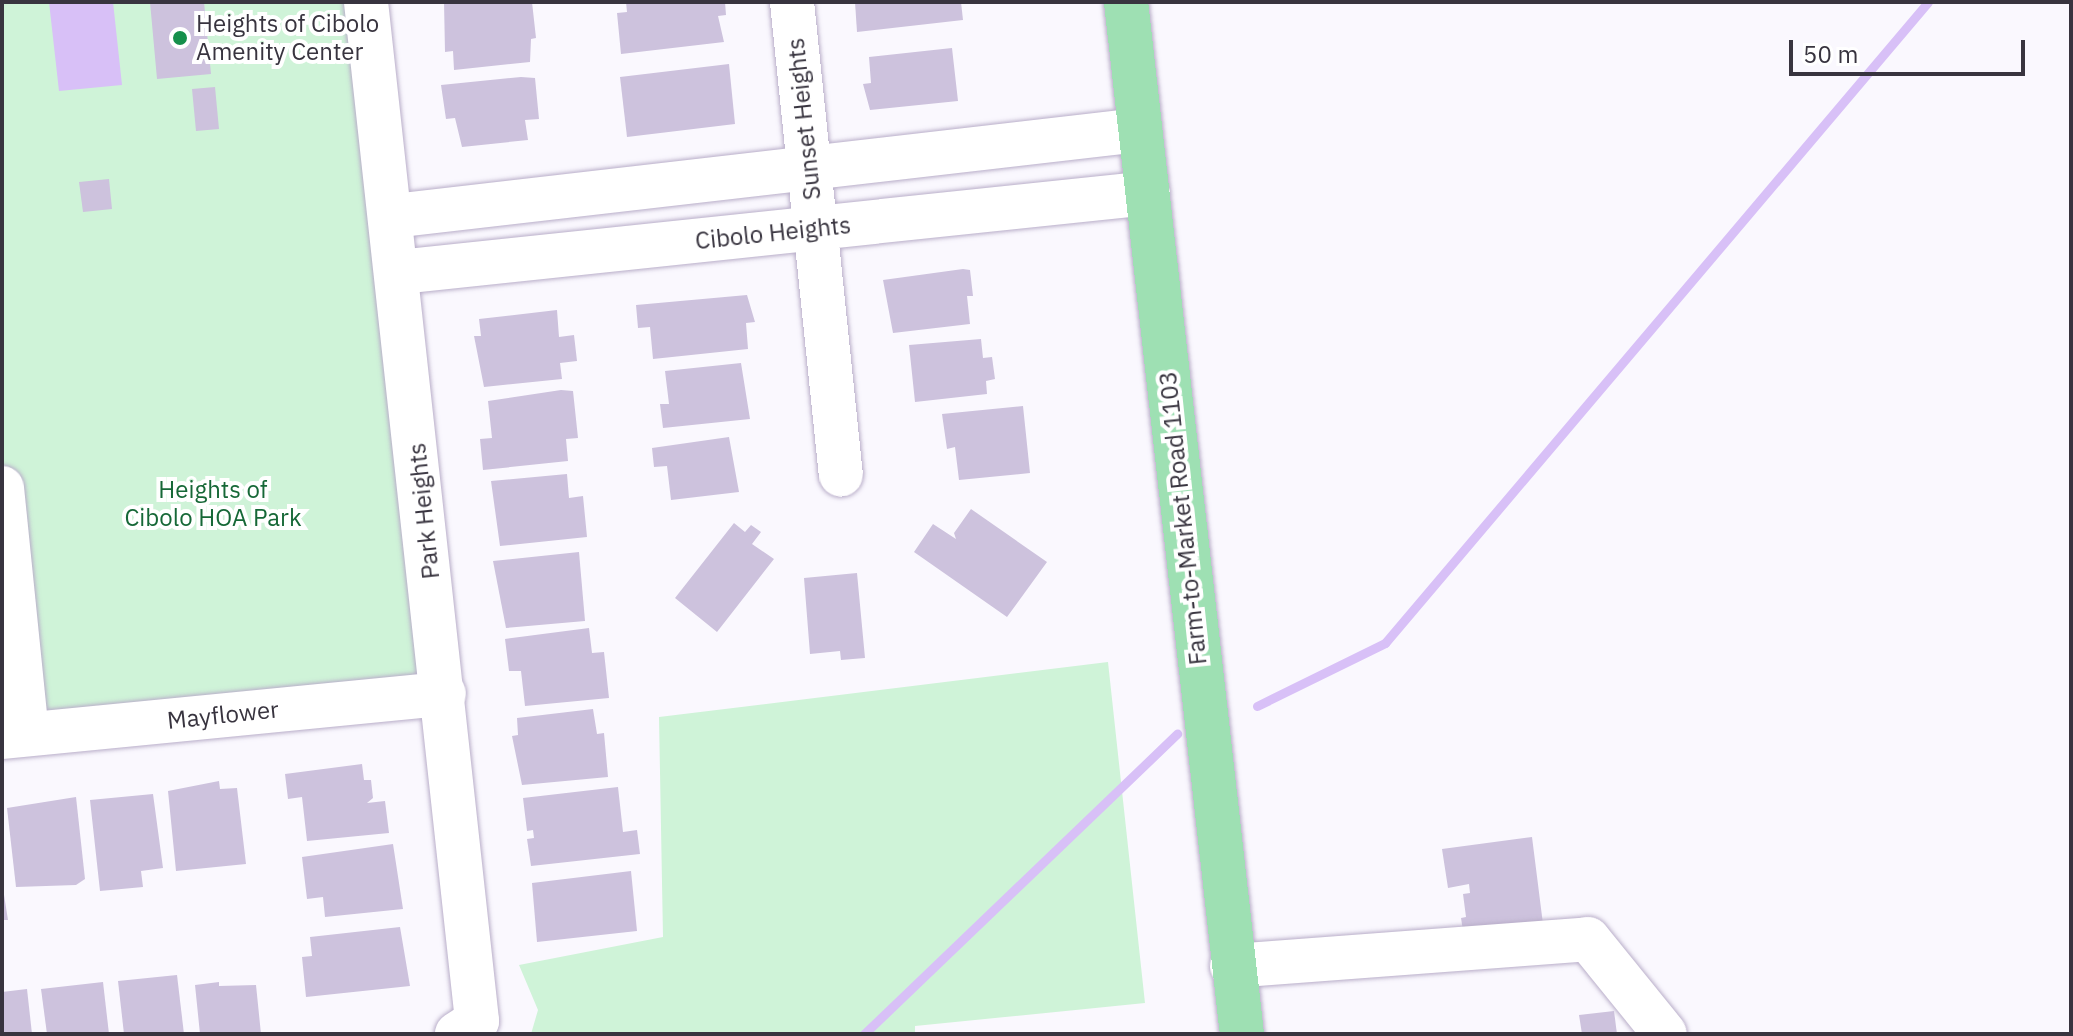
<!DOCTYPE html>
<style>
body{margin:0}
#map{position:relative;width:2073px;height:1036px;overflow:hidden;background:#faf8fe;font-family:"IBM Plex Sans",sans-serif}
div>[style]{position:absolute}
.green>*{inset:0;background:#cff3d8}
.water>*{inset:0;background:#d8c0f7}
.stream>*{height:9px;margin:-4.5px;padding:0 4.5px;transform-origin:4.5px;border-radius:4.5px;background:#d8c0f7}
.building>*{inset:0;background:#cdc2dd}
.roads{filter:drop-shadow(0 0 2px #b9aec9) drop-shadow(0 0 2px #b9aec9)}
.minor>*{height:44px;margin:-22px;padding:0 22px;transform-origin:22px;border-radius:22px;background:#fff}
.major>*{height:44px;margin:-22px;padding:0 22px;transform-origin:22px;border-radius:22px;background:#9ee0b3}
.dots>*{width:22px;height:22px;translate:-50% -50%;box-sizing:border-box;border:4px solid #fff;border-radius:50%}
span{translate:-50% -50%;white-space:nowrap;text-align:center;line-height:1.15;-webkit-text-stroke:8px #fff;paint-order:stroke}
.poi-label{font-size:24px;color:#38343f}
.left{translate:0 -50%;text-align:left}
.street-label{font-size:24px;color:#38343f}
.park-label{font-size:24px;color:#166837}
.frame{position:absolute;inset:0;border:4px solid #38343f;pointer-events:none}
.scale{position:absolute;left:1789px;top:40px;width:236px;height:36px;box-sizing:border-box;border:4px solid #38343f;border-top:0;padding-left:10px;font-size:24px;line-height:28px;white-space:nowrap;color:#38343f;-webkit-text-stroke:6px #fff;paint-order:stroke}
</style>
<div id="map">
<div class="green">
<i style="clip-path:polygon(2px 2px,366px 2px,444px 694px,27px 734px,2px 488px)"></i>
<i style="clip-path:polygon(1108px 662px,1145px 1003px,915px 1026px,915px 1034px,531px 1034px,538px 1010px,519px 965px,663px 937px,659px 717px)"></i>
</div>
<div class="water">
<i style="clip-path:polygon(49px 2px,113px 2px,122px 85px,59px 91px)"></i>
</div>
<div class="stream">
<i style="left:1257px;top:706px;width:143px;rotate:-26.2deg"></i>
<i style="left:1385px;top:643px;width:840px;rotate:-49.73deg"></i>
<i style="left:864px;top:1034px;width:434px;rotate:-43.8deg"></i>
</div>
<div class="building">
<i style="clip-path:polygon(150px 2px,204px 2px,211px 74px,157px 79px)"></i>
<i style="clip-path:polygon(444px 2px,532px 2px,536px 38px,531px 39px,530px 62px,454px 70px,453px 51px,445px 52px)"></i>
<i style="clip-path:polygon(626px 2px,725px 2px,726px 15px,718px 16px,724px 42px,621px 54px,617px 13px,627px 12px)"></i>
<i style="clip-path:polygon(855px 2px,961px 2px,963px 20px,857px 32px)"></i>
<i style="clip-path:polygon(952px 48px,958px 101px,870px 110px,863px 84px,871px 83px,869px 57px)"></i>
<i style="clip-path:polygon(729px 64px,735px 124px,627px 137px,620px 77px)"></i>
<i style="clip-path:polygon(521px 77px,535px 78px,539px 119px,525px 120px,528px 140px,462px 147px,455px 118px,446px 119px,441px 85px)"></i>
<i style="clip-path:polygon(215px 87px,219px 129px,196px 131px,192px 89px)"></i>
<i style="clip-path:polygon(109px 179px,112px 209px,83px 212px,79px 182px)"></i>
<i style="clip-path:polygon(963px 269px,970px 270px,973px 296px,967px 296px,970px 324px,893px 333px,883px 280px)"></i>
<i style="clip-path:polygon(747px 295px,755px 322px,746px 323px,748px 349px,653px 359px,650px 327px,638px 328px,636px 305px)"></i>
<i style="clip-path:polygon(557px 310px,559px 337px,574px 335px,577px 361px,560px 363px,562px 379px,484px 387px,474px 336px,481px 336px,479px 319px)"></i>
<i style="clip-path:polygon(981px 339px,983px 358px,992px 357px,995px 379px,986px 381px,987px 394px,915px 402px,909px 345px)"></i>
<i style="clip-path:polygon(741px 363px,750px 419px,663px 428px,660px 404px,669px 404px,665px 371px)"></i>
<i style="clip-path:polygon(561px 390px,573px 391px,578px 438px,566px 439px,568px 461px,483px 470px,480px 439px,492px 438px,488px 401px)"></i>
<i style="clip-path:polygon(1023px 406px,1030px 473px,959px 480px,955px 447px,947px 449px,942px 414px)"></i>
<i style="clip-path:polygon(729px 437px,739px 492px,671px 500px,667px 466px,654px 467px,652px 448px)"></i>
<i style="clip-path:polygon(567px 474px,569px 498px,583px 496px,587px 537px,500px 546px,491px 481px)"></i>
<i style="clip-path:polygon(971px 509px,1047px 562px,1007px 617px,914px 552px,933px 524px,956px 539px,954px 533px)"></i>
<i style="clip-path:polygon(734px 523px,745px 532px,751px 525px,761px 532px,752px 544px,774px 559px,717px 632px,675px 598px)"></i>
<i style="clip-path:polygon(579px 552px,585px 621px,506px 628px,493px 561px)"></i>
<i style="clip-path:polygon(857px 573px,865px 658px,841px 660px,840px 651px,810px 654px,804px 578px)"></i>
<i style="clip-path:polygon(589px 628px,592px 653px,604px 652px,609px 698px,525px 706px,521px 671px,509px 671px,505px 639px)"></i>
<i style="clip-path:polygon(593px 709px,597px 734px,604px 733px,608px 777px,522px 785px,512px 736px,518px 735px,517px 718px)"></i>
<i style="clip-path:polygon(362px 764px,364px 780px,371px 780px,373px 798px,367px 803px,385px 801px,389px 833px,307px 841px,302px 797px,288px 799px,285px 774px)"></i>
<i style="clip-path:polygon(219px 781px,220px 789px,237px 788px,246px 864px,176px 871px,168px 791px)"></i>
<i style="clip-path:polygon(618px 787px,623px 832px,637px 830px,640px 854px,531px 866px,527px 839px,534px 838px,533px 830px,527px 831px,523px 798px)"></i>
<i style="clip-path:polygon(153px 794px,163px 868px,141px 871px,143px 887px,100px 891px,90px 800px)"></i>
<i style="clip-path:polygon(76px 797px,85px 879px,76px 885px,16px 887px,7px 808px)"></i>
<i style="clip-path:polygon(1532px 837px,1544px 932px,1465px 943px,1461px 918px,1466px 917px,1463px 894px,1470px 893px,1469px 884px,1448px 888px,1442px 849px)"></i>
<i style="clip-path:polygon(393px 844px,403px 909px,325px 917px,323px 897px,307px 899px,302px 857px)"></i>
<i style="clip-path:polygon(631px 871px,637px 931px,537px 942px,532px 883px)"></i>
<i style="clip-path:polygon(2px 882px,8px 920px,2px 920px)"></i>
<i style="clip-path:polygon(400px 927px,410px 986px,306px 997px,302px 957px,312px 956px,310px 937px)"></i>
<i style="clip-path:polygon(177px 975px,184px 1034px,124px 1034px,118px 981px)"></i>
<i style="clip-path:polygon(103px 982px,109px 1034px,47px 1034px,41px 989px)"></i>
<i style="clip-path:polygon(219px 982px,219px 986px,256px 985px,261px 1034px,200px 1034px,195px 985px)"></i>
<i style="clip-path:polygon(27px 989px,32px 1034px,2px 1034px,2px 992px)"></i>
<i style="clip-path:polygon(1614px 1011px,1617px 1034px,1582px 1034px,1579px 1015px)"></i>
</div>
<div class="roads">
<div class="minor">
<i style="left:366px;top:2px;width:1025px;rotate:83.78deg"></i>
<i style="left:477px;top:1021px;width:24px;rotate:147deg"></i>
<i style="left:792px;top:2px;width:475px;rotate:84.1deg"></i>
<i style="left:393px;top:216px;width:752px;rotate:-6.57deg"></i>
<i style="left:399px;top:272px;width:753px;rotate:-6.02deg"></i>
<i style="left:2px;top:488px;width:247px;rotate:84.2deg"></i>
<i style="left:2px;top:737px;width:444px;rotate:-5.6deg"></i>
<i style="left:1232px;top:966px;width:357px;rotate:-4.3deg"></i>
<i style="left:1588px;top:939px;width:122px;rotate:51deg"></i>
</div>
<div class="major">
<i style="left:1126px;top:2px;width:1038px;rotate:83.59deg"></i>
</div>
</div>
<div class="dots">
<i style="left:180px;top:38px;background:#158f4b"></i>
</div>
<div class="poi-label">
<span class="left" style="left:196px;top:38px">Heights of Cibolo<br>Amenity Center</span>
</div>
<div class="street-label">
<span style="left:804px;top:119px;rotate:-96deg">Sunset Heights</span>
<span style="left:773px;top:233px;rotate:-6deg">Cibolo Heights</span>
<span style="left:424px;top:511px;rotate:-96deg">Park Heights</span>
<span style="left:1183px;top:518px;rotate:-96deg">Farm-to-Market Road 1103</span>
<span style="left:223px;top:715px;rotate:-6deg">Mayflower</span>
</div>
<div class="park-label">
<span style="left:213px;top:504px">Heights of<br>Cibolo HOA Park</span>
</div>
<div class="frame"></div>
<div class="scale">50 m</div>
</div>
